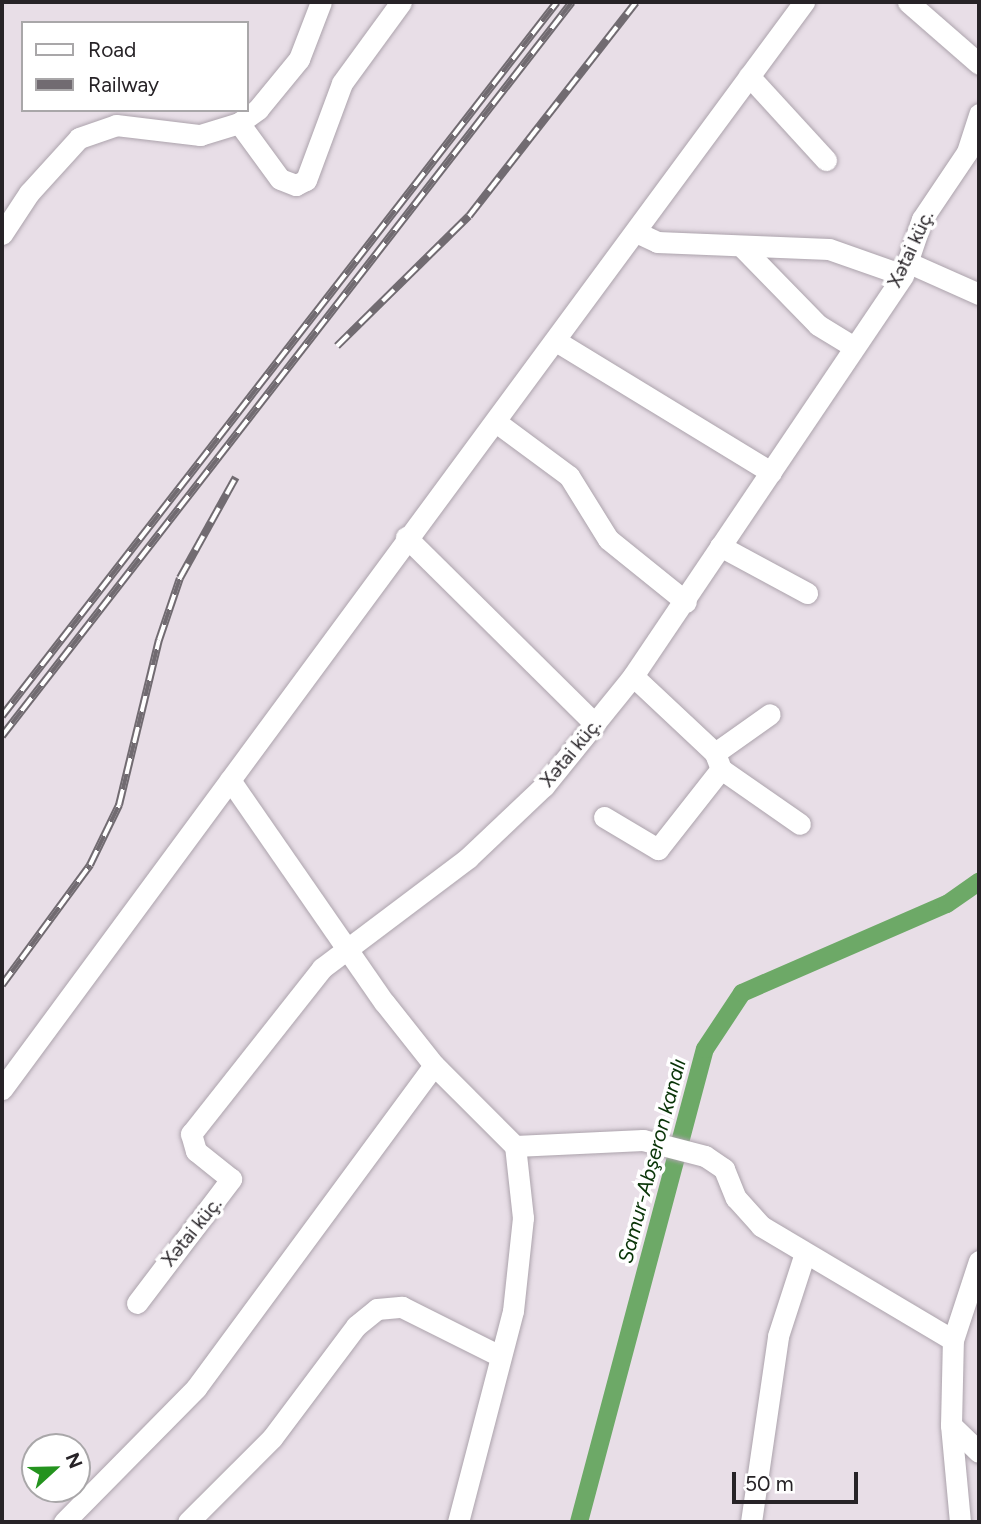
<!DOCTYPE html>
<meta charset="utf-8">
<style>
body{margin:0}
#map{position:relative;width:981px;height:1524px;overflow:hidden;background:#e8dee7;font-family:Figtree,sans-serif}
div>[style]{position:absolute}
.canal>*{height:18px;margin:-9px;padding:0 9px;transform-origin:9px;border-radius:9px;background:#6da967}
.roads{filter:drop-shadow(0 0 2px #aca3ac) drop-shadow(0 0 2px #aca3ac)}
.minor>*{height:21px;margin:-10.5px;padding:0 10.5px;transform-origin:10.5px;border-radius:10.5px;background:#fff}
.rail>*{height:8px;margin-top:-4px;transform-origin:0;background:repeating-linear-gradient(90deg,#fff 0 16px,#716b71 0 32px);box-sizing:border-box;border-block:2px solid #716b71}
span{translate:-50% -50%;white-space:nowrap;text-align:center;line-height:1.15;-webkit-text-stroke:7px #fff;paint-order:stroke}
.street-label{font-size:19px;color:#272327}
.water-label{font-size:21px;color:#093407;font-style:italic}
.frame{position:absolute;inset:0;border:4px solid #272327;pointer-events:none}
.legend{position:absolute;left:21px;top:21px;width:228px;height:91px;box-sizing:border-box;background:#fff;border:2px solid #a9a7a9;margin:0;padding:9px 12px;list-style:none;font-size:21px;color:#272327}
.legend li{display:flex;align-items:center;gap:14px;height:35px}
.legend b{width:35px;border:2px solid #a9a7a9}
.north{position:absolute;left:21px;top:1433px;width:70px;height:70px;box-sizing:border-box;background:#fff;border:2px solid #a9a7a9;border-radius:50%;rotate:68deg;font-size:19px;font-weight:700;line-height:28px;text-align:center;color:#272327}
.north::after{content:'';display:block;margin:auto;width:24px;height:32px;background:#24931e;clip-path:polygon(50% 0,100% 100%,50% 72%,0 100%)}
.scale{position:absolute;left:732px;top:1472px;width:126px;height:32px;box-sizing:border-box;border:4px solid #272327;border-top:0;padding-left:9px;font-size:21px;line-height:24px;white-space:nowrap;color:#272327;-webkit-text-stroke:5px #fff;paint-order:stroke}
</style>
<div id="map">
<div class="canal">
<i style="left:579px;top:1522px;width:489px;rotate:-75.1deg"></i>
<i style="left:705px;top:1049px;width:67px;rotate:-56.5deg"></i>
<i style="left:742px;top:993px;width:223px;rotate:-23.5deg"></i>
<i style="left:947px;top:904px;width:39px;rotate:-35deg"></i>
</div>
<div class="roads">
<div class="minor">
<i style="left:908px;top:2px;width:94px;rotate:41.1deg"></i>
<i style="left:749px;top:76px;width:114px;rotate:47.5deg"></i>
<i style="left:239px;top:123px;width:69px;rotate:53.8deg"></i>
<i style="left:280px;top:179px;width:17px;rotate:21deg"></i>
<i style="left:296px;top:185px;width:11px;rotate:-27deg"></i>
<i style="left:306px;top:180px;width:103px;rotate:-69.6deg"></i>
<i style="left:342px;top:83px;width:100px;rotate:-53.9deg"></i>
<i style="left:636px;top:232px;width:23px;rotate:25deg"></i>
<i style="left:657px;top:242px;width:172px;rotate:2.3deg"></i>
<i style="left:829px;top:249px;width:78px;rotate:19.4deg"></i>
<i style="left:2px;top:234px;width:49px;rotate:-56.6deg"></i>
<i style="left:29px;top:193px;width:74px;rotate:-47.7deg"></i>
<i style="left:79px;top:138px;width:39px;rotate:-19deg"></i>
<i style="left:116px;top:125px;width:85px;rotate:6.8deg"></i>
<i style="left:200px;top:135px;width:41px;rotate:-17.1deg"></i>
<i style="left:239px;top:123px;width:24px;rotate:-36deg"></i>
<i style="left:258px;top:109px;width:65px;rotate:-50.6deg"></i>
<i style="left:299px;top:59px;width:61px;rotate:-68.9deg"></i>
<i style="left:741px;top:246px;width:110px;rotate:45.7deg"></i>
<i style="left:818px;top:325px;width:42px;rotate:31.4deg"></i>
<i style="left:907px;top:262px;width:79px;rotate:24deg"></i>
<i style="left:556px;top:341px;width:252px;rotate:31.4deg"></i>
<i style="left:496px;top:422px;width:91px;rotate:36.5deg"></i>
<i style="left:569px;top:476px;width:74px;rotate:58.2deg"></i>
<i style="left:608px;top:539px;width:100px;rotate:38.9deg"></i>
<i style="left:406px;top:537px;width:266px;rotate:44.7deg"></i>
<i style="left:720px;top:546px;width:99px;rotate:28.4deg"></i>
<i style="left:715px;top:753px;width:67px;rotate:-35.3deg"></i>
<i style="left:721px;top:769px;width:96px;rotate:34.8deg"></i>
<i style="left:230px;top:780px;width:270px;rotate:55.3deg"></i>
<i style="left:384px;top:1002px;width:80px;rotate:51.6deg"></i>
<i style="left:434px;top:1065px;width:115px;rotate:45deg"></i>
<i style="left:515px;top:1146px;width:128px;rotate:-2.7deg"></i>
<i style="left:643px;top:1140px;width:64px;rotate:14.5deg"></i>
<i style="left:705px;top:1156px;width:23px;rotate:34deg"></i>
<i style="left:724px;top:1169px;width:31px;rotate:68deg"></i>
<i style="left:736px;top:1198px;width:38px;rotate:48deg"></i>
<i style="left:761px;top:1226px;width:223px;rotate:30.7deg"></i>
<i style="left:604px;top:817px;width:63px;rotate:30.7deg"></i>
<i style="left:658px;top:849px;width:102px;rotate:-51.8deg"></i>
<i style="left:721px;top:769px;width:17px;rotate:-111deg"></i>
<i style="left:715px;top:753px;width:112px;rotate:-136.8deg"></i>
<i style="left:2px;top:1089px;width:1351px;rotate:-53.58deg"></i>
<i style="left:137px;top:1303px;width:156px;rotate:-52.8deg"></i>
<i style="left:231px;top:1179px;width:45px;rotate:-141.3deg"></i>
<i style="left:196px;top:1151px;width:18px;rotate:-106deg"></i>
<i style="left:191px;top:1134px;width:211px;rotate:-51.7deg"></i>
<i style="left:322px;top:968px;width:183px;rotate:-37deg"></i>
<i style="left:468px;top:858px;width:105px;rotate:-43.5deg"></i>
<i style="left:544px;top:786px;width:141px;rotate:-51deg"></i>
<i style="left:633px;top:676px;width:483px;rotate:-56deg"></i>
<i style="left:903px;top:275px;width:59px;rotate:-71.3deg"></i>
<i style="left:922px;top:219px;width:81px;rotate:-56.1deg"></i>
<i style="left:967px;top:152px;width:40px;rotate:-72deg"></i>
<i style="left:951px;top:1425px;width:39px;rotate:44deg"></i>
<i style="left:64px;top:1522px;width:188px;rotate:-45.4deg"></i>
<i style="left:196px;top:1388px;width:401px;rotate:-53.6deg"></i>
<i style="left:188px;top:1522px;width:119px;rotate:-45deg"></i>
<i style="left:272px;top:1438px;width:140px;rotate:-53.1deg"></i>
<i style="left:356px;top:1326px;width:27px;rotate:-39deg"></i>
<i style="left:377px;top:1309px;width:25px;rotate:-5deg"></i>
<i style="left:402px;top:1307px;width:107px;rotate:26.6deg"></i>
<i style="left:458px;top:1522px;width:218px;rotate:-75.4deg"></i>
<i style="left:513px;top:1311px;width:94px;rotate:-83.9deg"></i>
<i style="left:523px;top:1218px;width:72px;rotate:-96.3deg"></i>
<i style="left:751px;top:1522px;width:188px;rotate:-81.7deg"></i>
<i style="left:778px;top:1336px;width:87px;rotate:-72deg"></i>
<i style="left:960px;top:1522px;width:97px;rotate:-95.3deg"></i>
<i style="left:951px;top:1425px;width:85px;rotate:-88.7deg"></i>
<i style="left:953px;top:1340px;width:83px;rotate:-71.8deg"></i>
</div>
</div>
<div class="rail">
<i style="left:337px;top:346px;width:185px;rotate:-44.6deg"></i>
<i style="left:469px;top:216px;width:271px;rotate:-52deg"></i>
<i style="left:2px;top:716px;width:904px;rotate:-52.14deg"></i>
<i style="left:2px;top:736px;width:929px;rotate:-52.17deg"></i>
<i style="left:2px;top:985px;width:149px;rotate:-53.7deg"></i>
<i style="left:90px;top:865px;width:67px;rotate:-64.2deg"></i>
<i style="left:119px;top:805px;width:170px;rotate:-76.4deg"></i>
<i style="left:159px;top:640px;width:65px;rotate:-71.3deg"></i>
<i style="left:180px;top:578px;width:115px;rotate:-61deg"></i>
</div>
<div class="street-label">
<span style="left:911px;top:249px;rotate:-65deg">Xətai küç.</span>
<span style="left:571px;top:753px;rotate:-50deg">Xətai küç.</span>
<span style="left:192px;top:1232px;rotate:-51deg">Xətai küç.</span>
</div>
<div class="water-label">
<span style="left:652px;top:1161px;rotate:-75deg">Samur-Abşeron kanalı</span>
</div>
<div class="frame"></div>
<ul class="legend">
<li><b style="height:9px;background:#fff"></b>Road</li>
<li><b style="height:9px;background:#716b71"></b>Railway</li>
</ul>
<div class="north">N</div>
<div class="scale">50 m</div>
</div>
